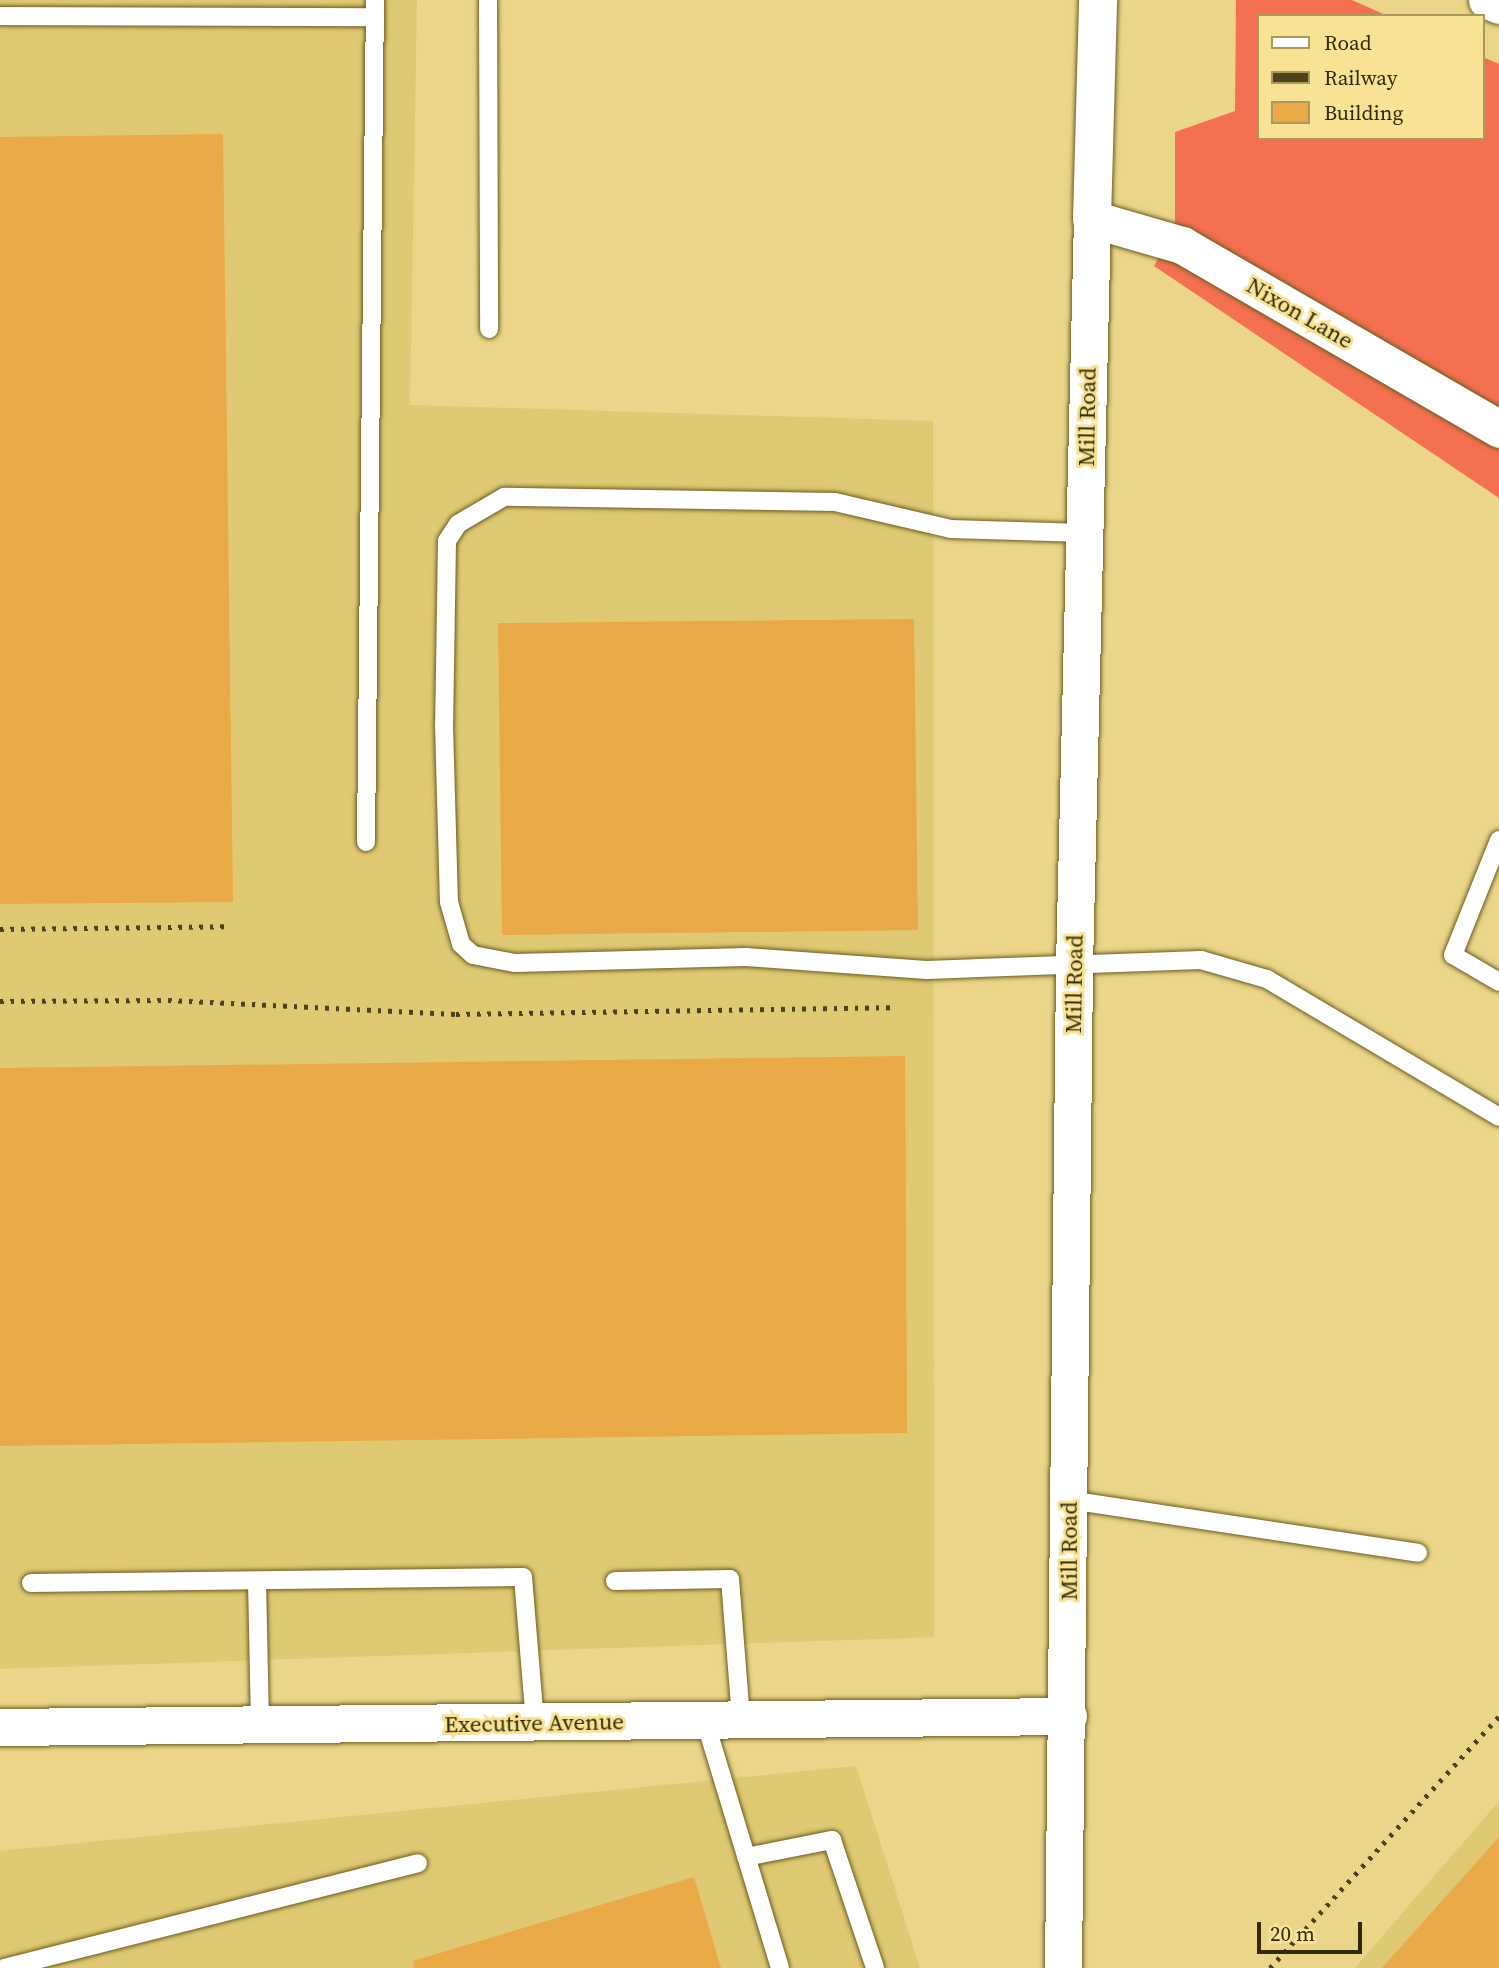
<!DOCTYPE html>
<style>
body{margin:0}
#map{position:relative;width:1499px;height:1968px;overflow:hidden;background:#ead588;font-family:"Source Serif 4",serif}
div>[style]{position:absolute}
.built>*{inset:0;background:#e0c973}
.forest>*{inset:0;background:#f47050}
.building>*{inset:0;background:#e9a946}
.roads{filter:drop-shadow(0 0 2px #6b5c21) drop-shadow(0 0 2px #6b5c21)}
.lane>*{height:18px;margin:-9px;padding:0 9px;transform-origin:9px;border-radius:9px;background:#fff}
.street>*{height:37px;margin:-18.5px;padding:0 18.5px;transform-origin:18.5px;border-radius:18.5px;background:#fff}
.secondary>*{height:38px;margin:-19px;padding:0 19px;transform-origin:19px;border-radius:19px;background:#fff}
.rail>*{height:5px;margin-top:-2.5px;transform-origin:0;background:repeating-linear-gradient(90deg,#4c421b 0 3.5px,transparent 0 10.5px)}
span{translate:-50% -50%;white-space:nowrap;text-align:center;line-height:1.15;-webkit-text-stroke:6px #f8e395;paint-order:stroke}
.street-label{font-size:23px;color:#322a09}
.legend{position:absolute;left:1257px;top:14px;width:228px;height:126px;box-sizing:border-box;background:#f8e395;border:2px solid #a9995d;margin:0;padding:9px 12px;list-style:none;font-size:21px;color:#322a09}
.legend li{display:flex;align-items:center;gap:14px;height:35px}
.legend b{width:35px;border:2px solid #a9995d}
.scale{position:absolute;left:1257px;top:1922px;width:105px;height:32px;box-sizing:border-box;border:4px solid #322a09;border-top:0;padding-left:9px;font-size:21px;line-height:24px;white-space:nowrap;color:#322a09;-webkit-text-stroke:5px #f8e395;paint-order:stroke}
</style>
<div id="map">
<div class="built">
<i style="clip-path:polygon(0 0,417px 0,410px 405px,933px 421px,934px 1637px,0 1669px)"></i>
<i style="clip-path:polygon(856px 1766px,920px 1968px,0 1968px,0 1851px)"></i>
<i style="clip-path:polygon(1499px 1801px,1499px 1968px,1355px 1968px)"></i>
</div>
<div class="forest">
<i style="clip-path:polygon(1236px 0,1352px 0,1388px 16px,1259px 16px,1259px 138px,1483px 138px,1483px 57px,1499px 64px,1499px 498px,1154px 266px,1175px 229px,1175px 132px,1235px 111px)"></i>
</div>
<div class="building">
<i style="clip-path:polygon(223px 134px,233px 902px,0 904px,0 137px)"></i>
<i style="clip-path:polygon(914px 619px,918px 930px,502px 935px,498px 623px)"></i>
<i style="clip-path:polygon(905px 1056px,907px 1433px,0 1446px,0 1068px)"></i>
<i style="clip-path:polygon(1499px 1837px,1499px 1968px,1382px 1968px)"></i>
<i style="clip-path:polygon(694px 1877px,721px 1968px,414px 1968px,413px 1961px)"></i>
</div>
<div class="roads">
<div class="lane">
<i style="left:488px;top:0;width:329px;rotate:89.8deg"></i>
<i style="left:0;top:16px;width:375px;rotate:0.2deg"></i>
<i style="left:1084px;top:533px;width:133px;rotate:-178.3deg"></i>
<i style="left:951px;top:529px;width:119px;rotate:-166.9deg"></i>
<i style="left:835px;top:502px;width:331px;rotate:-179.1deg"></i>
<i style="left:504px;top:497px;width:53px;rotate:149.6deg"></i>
<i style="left:458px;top:524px;width:20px;rotate:123deg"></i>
<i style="left:447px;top:541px;width:184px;rotate:90.9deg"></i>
<i style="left:444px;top:725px;width:177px;rotate:88.4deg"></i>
<i style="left:449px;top:902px;width:44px;rotate:74.1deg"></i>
<i style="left:461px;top:944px;width:16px;rotate:43deg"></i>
<i style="left:473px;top:955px;width:43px;rotate:10.8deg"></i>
<i style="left:515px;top:963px;width:231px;rotate:-1.5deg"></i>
<i style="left:746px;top:957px;width:181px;rotate:4.1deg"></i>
<i style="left:927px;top:970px;width:274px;rotate:-2.1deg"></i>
<i style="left:1201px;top:960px;width:69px;rotate:16.1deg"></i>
<i style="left:1267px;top:979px;width:270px;rotate:30.7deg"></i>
<i style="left:1499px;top:840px;width:124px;rotate:111.8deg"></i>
<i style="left:1453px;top:955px;width:53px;rotate:30.4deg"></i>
<i style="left:366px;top:842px;width:842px;rotate:-89.39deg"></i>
<i style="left:1069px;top:1500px;width:353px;rotate:8.6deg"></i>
<i style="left:257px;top:1581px;width:146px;rotate:88.8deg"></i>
<i style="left:615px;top:1581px;width:115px;rotate:-1deg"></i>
<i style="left:730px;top:1579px;width:141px;rotate:85.5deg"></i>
<i style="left:31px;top:1583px;width:492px;rotate:-0.7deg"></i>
<i style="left:523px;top:1577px;width:146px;rotate:85.3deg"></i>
<i style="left:705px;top:1721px;width:258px;rotate:73.1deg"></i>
<i style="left:746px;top:1857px;width:88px;rotate:-11.2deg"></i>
<i style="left:832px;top:1840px;width:135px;rotate:71.4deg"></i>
<i style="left:4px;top:1968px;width:427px;rotate:-14.2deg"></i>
</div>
<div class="street">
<i style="left:1487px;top:0;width:13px;rotate:23deg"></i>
<i style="left:0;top:1727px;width:1068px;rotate:-0.59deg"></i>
<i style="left:1063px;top:1968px;width:1003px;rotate:-89.37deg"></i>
<i style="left:1074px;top:965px;width:746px;rotate:-88.62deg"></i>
<i style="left:1092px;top:219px;width:94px;rotate:16.1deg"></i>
<i style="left:1182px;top:245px;width:367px;rotate:30.1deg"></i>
</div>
<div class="secondary">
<i style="left:1092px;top:219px;width:219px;rotate:-88.4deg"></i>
</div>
</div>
<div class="rail">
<i style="left:0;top:929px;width:231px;rotate:-0.7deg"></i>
<i style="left:0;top:1001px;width:168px;rotate:-0.3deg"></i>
<i style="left:168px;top:1000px;width:288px;rotate:2.8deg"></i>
<i style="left:456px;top:1014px;width:434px;rotate:-0.9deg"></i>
<i style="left:1270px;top:1968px;width:341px;rotate:-47.7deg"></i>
</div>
<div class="street-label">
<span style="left:1300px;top:313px;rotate:30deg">Nixon Lane</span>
<span style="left:1087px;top:417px;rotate:-89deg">Mill Road</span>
<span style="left:1074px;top:984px;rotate:-89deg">Mill Road</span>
<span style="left:1069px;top:1551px;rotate:-90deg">Mill Road</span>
<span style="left:534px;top:1723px;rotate:-1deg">Executive Avenue</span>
</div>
<ul class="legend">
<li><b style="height:9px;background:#fff"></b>Road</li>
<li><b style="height:9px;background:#4c421b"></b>Railway</li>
<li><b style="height:19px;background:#e9a946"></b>Building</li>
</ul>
<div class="scale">20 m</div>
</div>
